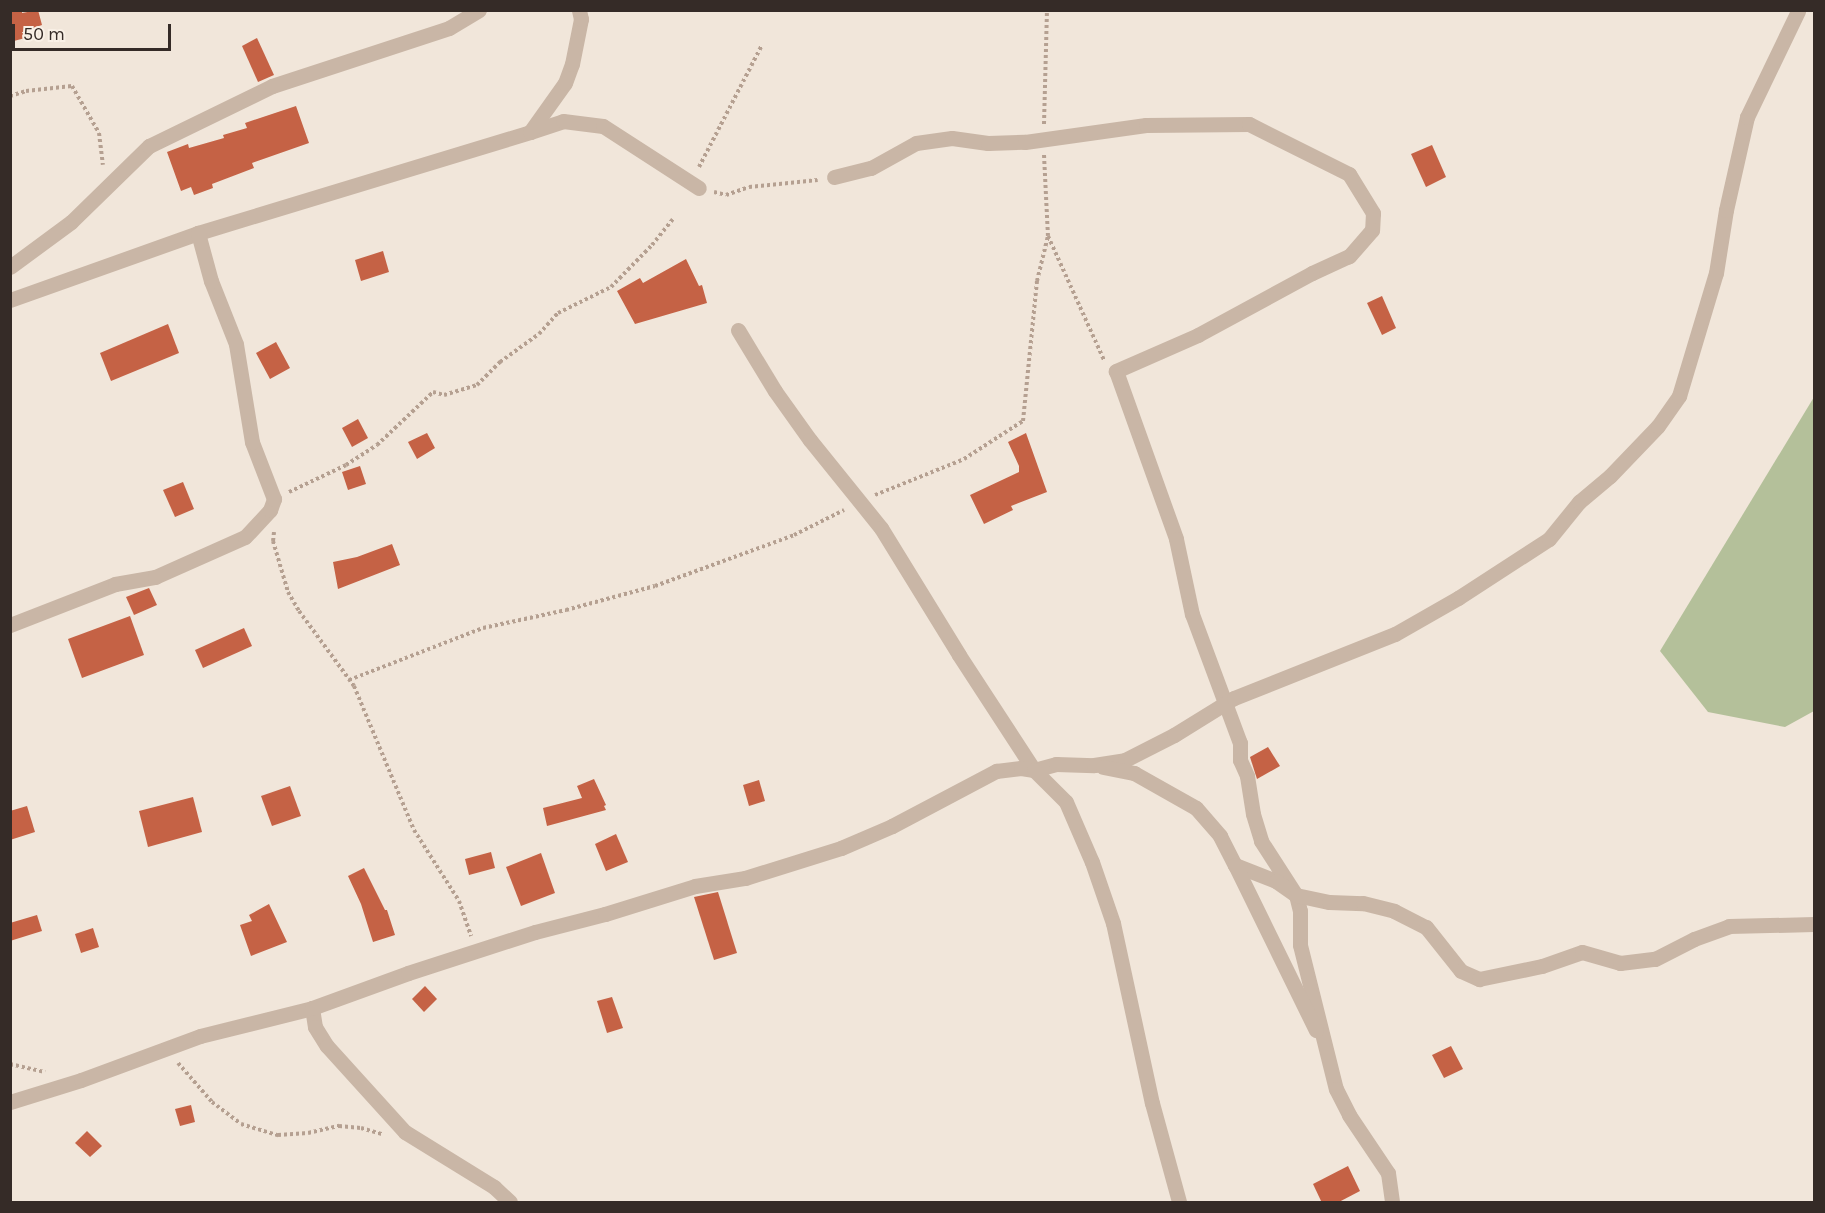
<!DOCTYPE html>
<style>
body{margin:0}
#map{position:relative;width:1825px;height:1213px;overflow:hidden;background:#f1e6da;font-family:Karla,sans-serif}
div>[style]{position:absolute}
.green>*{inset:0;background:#b4c09a}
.building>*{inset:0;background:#c56245}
.path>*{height:4px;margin-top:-2px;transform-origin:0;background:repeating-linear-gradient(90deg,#b5a091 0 3px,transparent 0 6px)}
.minor>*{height:15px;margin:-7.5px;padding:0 7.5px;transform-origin:7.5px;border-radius:7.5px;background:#c9b6a6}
span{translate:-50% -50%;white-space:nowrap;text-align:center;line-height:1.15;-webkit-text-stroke:4.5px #f9f0e6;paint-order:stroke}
.frame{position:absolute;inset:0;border:12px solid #352b27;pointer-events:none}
.scale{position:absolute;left:12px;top:24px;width:159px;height:27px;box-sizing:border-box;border:3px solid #352b27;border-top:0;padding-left:8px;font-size:18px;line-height:21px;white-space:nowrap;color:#352b27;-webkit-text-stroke:4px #f9f0e6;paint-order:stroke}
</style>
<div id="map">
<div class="green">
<i style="clip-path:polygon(1814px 397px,1814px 711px,1785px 727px,1708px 712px,1660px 651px)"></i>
</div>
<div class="building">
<i style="clip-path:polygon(10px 10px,22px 10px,22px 13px,38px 10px,42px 25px,27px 30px,29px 37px,10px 42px)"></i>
<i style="clip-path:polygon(257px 38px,274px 75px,258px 82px,242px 46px)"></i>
<i style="clip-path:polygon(296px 106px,309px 143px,252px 163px,254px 168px,212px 184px,213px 188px,194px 195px,191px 187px,181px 191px,167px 152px,188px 144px,189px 148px,224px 138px,223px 135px,247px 128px,245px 123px)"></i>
<i style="clip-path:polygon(1432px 145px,1446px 177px,1426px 187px,1411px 154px)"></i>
<i style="clip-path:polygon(383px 251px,389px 272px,361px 281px,355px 260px)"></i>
<i style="clip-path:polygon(686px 259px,699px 286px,702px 285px,707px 303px,635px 324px,617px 291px,640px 278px,643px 283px)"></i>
<i style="clip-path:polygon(1382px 296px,1396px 328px,1382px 335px,1367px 303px)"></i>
<i style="clip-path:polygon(168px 324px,179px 353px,111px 381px,100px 353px)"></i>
<i style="clip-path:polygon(276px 342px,290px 368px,270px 379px,256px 353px)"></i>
<i style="clip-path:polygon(358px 419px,368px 438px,352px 447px,342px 428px)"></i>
<i style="clip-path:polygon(427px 433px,435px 448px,417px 459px,408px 442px)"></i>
<i style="clip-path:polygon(1026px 433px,1047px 492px,1011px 506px,1013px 510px,984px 524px,970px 495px,1019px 472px,1019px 466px,1008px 442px)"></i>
<i style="clip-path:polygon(360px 466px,366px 484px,348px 490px,342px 472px)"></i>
<i style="clip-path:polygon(183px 482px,194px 509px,175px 517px,163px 490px)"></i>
<i style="clip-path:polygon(392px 544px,400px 565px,338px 589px,333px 562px,357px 557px)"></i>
<i style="clip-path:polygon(149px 588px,157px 605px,134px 615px,126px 597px)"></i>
<i style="clip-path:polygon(130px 616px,144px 655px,82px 678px,68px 639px)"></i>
<i style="clip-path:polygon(244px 628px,252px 646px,203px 668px,195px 650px)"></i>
<i style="clip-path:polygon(1268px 747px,1280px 766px,1257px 779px,1250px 757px)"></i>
<i style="clip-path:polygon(594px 779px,606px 805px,604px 806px,606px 810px,547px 826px,543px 808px,582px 798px,577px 786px)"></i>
<i style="clip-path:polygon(759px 780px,765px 801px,749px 806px,743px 785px)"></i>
<i style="clip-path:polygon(290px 786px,301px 816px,272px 826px,261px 796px)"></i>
<i style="clip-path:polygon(193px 797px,202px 832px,148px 847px,139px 811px)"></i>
<i style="clip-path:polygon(27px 806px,35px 832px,10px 840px,10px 811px)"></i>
<i style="clip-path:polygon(616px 834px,628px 862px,606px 871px,595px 844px)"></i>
<i style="clip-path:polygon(491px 852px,495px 868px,469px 875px,465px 859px)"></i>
<i style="clip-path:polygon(541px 853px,555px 893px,521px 906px,506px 867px)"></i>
<i style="clip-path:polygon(364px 868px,385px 910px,387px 910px,395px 935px,373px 942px,361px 904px,348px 876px)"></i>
<i style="clip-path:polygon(718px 892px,737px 953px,714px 960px,694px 897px)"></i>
<i style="clip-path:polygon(269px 904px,287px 942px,251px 956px,240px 925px,252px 921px,249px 915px)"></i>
<i style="clip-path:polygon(37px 915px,42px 931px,10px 941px,10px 923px)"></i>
<i style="clip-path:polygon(93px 928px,99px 947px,81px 953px,75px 934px)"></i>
<i style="clip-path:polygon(425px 986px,437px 999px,424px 1012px,412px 999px)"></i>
<i style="clip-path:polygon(612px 997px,623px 1028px,607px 1033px,597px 1001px)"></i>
<i style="clip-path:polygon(1451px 1046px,1463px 1069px,1444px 1078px,1432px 1055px)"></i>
<i style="clip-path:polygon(191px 1105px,195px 1122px,180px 1126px,175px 1109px)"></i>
<i style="clip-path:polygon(87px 1131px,102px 1146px,90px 1157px,75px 1143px)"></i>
<i style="clip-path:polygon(1348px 1166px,1360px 1191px,1337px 1203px,1322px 1203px,1313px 1184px)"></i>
</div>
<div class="path">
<i style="left:10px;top:96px;width:17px;rotate:-17deg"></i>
<i style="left:26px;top:91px;width:46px;rotate:-6.2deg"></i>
<i style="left:72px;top:86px;width:54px;rotate:60.1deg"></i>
<i style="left:99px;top:133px;width:32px;rotate:83deg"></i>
<i style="left:1044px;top:124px;width:114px;rotate:-88.5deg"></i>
<i style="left:1044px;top:155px;width:81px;rotate:87.2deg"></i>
<i style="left:1048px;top:236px;width:136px;rotate:65.7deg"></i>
<i style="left:699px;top:167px;width:137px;rotate:-62.7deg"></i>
<i style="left:714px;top:192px;width:12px;rotate:14deg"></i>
<i style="left:726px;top:195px;width:24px;rotate:-19deg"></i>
<i style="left:749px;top:187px;width:69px;rotate:-5.8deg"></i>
<i style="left:289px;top:492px;width:63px;rotate:-25.3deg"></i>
<i style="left:346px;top:465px;width:37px;rotate:-33deg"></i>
<i style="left:377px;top:445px;width:77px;rotate:-43.4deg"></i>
<i style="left:433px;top:392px;width:11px;rotate:15deg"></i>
<i style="left:444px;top:395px;width:34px;rotate:-17deg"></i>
<i style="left:477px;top:385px;width:33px;rotate:-45deg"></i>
<i style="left:500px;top:362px;width:48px;rotate:-35.7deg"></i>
<i style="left:539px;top:334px;width:28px;rotate:-48deg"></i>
<i style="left:558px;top:313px;width:59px;rotate:-26.1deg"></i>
<i style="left:611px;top:287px;width:59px;rotate:-45.7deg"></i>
<i style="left:652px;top:245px;width:33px;rotate:-51deg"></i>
<i style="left:875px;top:495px;width:96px;rotate:-22deg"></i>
<i style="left:964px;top:459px;width:70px;rotate:-32.8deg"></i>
<i style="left:1023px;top:421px;width:141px;rotate:-84.3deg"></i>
<i style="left:1037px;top:281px;width:46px;rotate:-76.3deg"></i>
<i style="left:274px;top:532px;width:9px;rotate:96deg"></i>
<i style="left:273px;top:541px;width:53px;rotate:73.6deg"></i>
<i style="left:288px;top:592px;width:22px;rotate:60deg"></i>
<i style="left:299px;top:611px;width:93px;rotate:53.7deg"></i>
<i style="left:354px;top:686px;width:156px;rotate:67.4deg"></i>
<i style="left:414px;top:830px;width:84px;rotate:57.6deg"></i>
<i style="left:459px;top:901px;width:37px;rotate:71deg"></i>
<i style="left:349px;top:680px;width:144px;rotate:-21.2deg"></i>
<i style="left:483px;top:628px;width:85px;rotate:-12.2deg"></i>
<i style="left:566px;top:610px;width:92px;rotate:-15.1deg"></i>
<i style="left:655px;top:586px;width:148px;rotate:-20.1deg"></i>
<i style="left:794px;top:535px;width:56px;rotate:-26.6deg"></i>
<i style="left:10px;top:799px;width:2px"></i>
<i style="left:178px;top:1063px;width:52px;rotate:48.9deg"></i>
<i style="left:212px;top:1102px;width:36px;rotate:37deg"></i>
<i style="left:241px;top:1124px;width:39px;rotate:17deg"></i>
<i style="left:278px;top:1135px;width:30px;rotate:-4deg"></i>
<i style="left:308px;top:1133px;width:32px;rotate:-13deg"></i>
<i style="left:339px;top:1126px;width:22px;rotate:5deg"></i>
<i style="left:361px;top:1128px;width:22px;rotate:16deg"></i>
<i style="left:10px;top:1064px;width:36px;rotate:13deg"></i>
</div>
<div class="minor">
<i style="left:530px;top:132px;width:35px;rotate:-18deg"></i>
<i style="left:563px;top:121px;width:40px;rotate:7.1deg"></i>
<i style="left:603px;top:126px;width:114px;rotate:32.9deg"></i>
<i style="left:834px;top:177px;width:38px;rotate:-14deg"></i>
<i style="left:871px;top:168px;width:51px;rotate:-29.1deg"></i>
<i style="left:916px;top:143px;width:36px;rotate:-8deg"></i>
<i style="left:952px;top:138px;width:36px;rotate:8deg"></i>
<i style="left:988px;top:143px;width:37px;rotate:-2deg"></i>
<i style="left:1025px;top:142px;width:122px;rotate:-8deg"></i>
<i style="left:1146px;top:125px;width:103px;rotate:-0.6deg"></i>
<i style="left:1249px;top:124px;width:112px;rotate:26.6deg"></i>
<i style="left:1349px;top:174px;width:46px;rotate:58.4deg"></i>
<i style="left:1373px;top:213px;width:17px;rotate:93deg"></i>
<i style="left:1372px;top:230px;width:35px;rotate:131deg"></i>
<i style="left:1349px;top:256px;width:41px;rotate:155.3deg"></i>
<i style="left:1312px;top:273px;width:130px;rotate:151.5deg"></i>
<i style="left:1198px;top:335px;width:90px;rotate:156.3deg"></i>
<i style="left:1116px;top:371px;width:178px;rotate:70.3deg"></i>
<i style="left:1176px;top:539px;width:77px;rotate:78deg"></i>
<i style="left:1192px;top:614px;width:138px;rotate:69.6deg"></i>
<i style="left:1240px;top:743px;width:17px;rotate:90deg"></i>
<i style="left:1240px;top:760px;width:17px;rotate:66deg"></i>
<i style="left:1247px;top:776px;width:38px;rotate:81deg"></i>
<i style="left:1253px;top:814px;width:28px;rotate:73deg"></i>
<i style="left:1261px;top:841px;width:64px;rotate:57.1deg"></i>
<i style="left:1296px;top:895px;width:16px;rotate:76deg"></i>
<i style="left:1300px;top:911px;width:34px;rotate:90deg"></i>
<i style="left:1300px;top:945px;width:148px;rotate:76deg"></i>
<i style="left:1336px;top:1089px;width:29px;rotate:63deg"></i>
<i style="left:1349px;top:1115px;width:70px;rotate:56.1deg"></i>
<i style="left:1388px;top:1173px;width:29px;rotate:82deg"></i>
<i style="left:10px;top:267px;width:76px;rotate:-36.4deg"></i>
<i style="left:71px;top:222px;width:109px;rotate:-44.3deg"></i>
<i style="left:149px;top:146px;width:137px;rotate:-26deg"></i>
<i style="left:272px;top:86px;width:186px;rotate:-18.1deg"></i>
<i style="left:449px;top:28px;width:35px;rotate:-31deg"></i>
<i style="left:10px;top:300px;width:200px;rotate:-19.6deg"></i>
<i style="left:198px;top:233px;width:347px;rotate:-16.9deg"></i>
<i style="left:530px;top:132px;width:60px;rotate:-54.5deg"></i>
<i style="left:565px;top:83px;width:20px;rotate:-70deg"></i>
<i style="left:572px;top:64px;width:46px;rotate:-78.7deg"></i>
<i style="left:581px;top:19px;width:9px;rotate:-103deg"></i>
<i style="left:738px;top:330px;width:71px;rotate:58.8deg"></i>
<i style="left:775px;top:391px;width:60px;rotate:54.5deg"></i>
<i style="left:810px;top:440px;width:113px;rotate:51.1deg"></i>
<i style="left:881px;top:528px;width:149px;rotate:58.4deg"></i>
<i style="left:959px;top:655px;width:137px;rotate:56.9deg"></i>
<i style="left:1034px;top:770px;width:23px;rotate:-15deg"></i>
<i style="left:1056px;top:764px;width:38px;rotate:2deg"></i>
<i style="left:1094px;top:765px;width:31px;rotate:-9deg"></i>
<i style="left:1125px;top:760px;width:55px;rotate:-27deg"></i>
<i style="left:1174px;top:735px;width:70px;rotate:-31.7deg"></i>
<i style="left:1234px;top:698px;width:173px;rotate:-21.7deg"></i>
<i style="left:1395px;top:634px;width:73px;rotate:-29.7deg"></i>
<i style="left:1458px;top:598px;width:108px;rotate:-33deg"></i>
<i style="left:1549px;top:539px;width:48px;rotate:-51deg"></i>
<i style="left:1579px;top:502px;width:40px;rotate:-40deg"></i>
<i style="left:1610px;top:476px;width:69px;rotate:-46.2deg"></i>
<i style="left:1658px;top:426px;width:37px;rotate:-55deg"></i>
<i style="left:1679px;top:396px;width:128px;rotate:-73.3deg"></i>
<i style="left:1716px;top:273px;width:64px;rotate:-81deg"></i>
<i style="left:1726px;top:210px;width:95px;rotate:-77.3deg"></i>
<i style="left:1747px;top:117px;width:118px;rotate:-64.3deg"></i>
<i style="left:10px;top:625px;width:113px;rotate:-21.3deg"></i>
<i style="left:115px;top:584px;width:41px;rotate:-9.9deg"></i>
<i style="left:155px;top:577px;width:98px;rotate:-24deg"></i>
<i style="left:245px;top:537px;width:37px;rotate:-47deg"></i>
<i style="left:270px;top:510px;width:12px;rotate:-70deg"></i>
<i style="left:274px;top:499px;width:61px;rotate:-111.1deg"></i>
<i style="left:252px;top:442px;width:99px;rotate:-99.3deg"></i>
<i style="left:236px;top:344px;width:68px;rotate:-111.6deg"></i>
<i style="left:211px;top:281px;width:50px;rotate:-105.2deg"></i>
<i style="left:1103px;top:767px;width:32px;rotate:11deg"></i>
<i style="left:1134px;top:773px;width:71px;rotate:29.4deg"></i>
<i style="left:1196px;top:808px;width:37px;rotate:49deg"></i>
<i style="left:1220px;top:836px;width:33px;rotate:63deg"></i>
<i style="left:1235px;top:865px;width:44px;rotate:21.3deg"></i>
<i style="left:1276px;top:881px;width:24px;rotate:35deg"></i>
<i style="left:1296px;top:895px;width:34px;rotate:12deg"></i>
<i style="left:1329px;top:902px;width:34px;rotate:2deg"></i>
<i style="left:1363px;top:903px;width:32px;rotate:14deg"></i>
<i style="left:1394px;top:911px;width:36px;rotate:27deg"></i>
<i style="left:1426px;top:927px;width:56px;rotate:51.5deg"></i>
<i style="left:1461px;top:971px;width:20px;rotate:24deg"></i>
<i style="left:1479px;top:979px;width:64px;rotate:-11.7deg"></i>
<i style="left:1542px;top:966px;width:42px;rotate:-19.3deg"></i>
<i style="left:1582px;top:952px;width:40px;rotate:16deg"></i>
<i style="left:1620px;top:963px;width:35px;rotate:-7deg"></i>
<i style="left:1655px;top:959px;width:44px;rotate:-27.1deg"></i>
<i style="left:1694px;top:939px;width:37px;rotate:-20deg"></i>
<i style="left:1729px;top:926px;width:85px;rotate:-1.3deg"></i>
<i style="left:1235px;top:865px;width:184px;rotate:63.9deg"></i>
<i style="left:312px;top:1008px;width:19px;rotate:81deg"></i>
<i style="left:315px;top:1027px;width:22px;rotate:58deg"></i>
<i style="left:327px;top:1046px;width:116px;rotate:47.8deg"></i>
<i style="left:405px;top:1132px;width:105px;rotate:31.7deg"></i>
<i style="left:494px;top:1187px;width:22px;rotate:43deg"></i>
<i style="left:10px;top:1102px;width:74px;rotate:-17.2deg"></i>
<i style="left:81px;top:1080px;width:127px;rotate:-20.3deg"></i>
<i style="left:200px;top:1036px;width:115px;rotate:-14deg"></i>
<i style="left:312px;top:1008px;width:102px;rotate:-20deg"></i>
<i style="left:408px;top:973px;width:133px;rotate:-17.9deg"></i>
<i style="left:535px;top:932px;width:72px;rotate:-14.4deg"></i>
<i style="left:605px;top:914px;width:94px;rotate:-17.3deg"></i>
<i style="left:695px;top:886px;width:51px;rotate:-9.1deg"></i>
<i style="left:745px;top:878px;width:101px;rotate:-17.4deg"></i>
<i style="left:841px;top:848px;width:56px;rotate:-23.3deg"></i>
<i style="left:892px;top:826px;width:118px;rotate:-27.9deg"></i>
<i style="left:996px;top:771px;width:25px;rotate:-7deg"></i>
<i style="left:1021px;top:768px;width:13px;rotate:9deg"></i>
<i style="left:1034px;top:770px;width:45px;rotate:45deg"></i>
<i style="left:1066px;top:802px;width:65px;rotate:66.6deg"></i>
<i style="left:1092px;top:862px;width:65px;rotate:71deg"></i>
<i style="left:1113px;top:923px;width:184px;rotate:77.8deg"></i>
<i style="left:1152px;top:1103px;width:103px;rotate:74.7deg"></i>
</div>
<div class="frame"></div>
<div class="scale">50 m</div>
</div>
